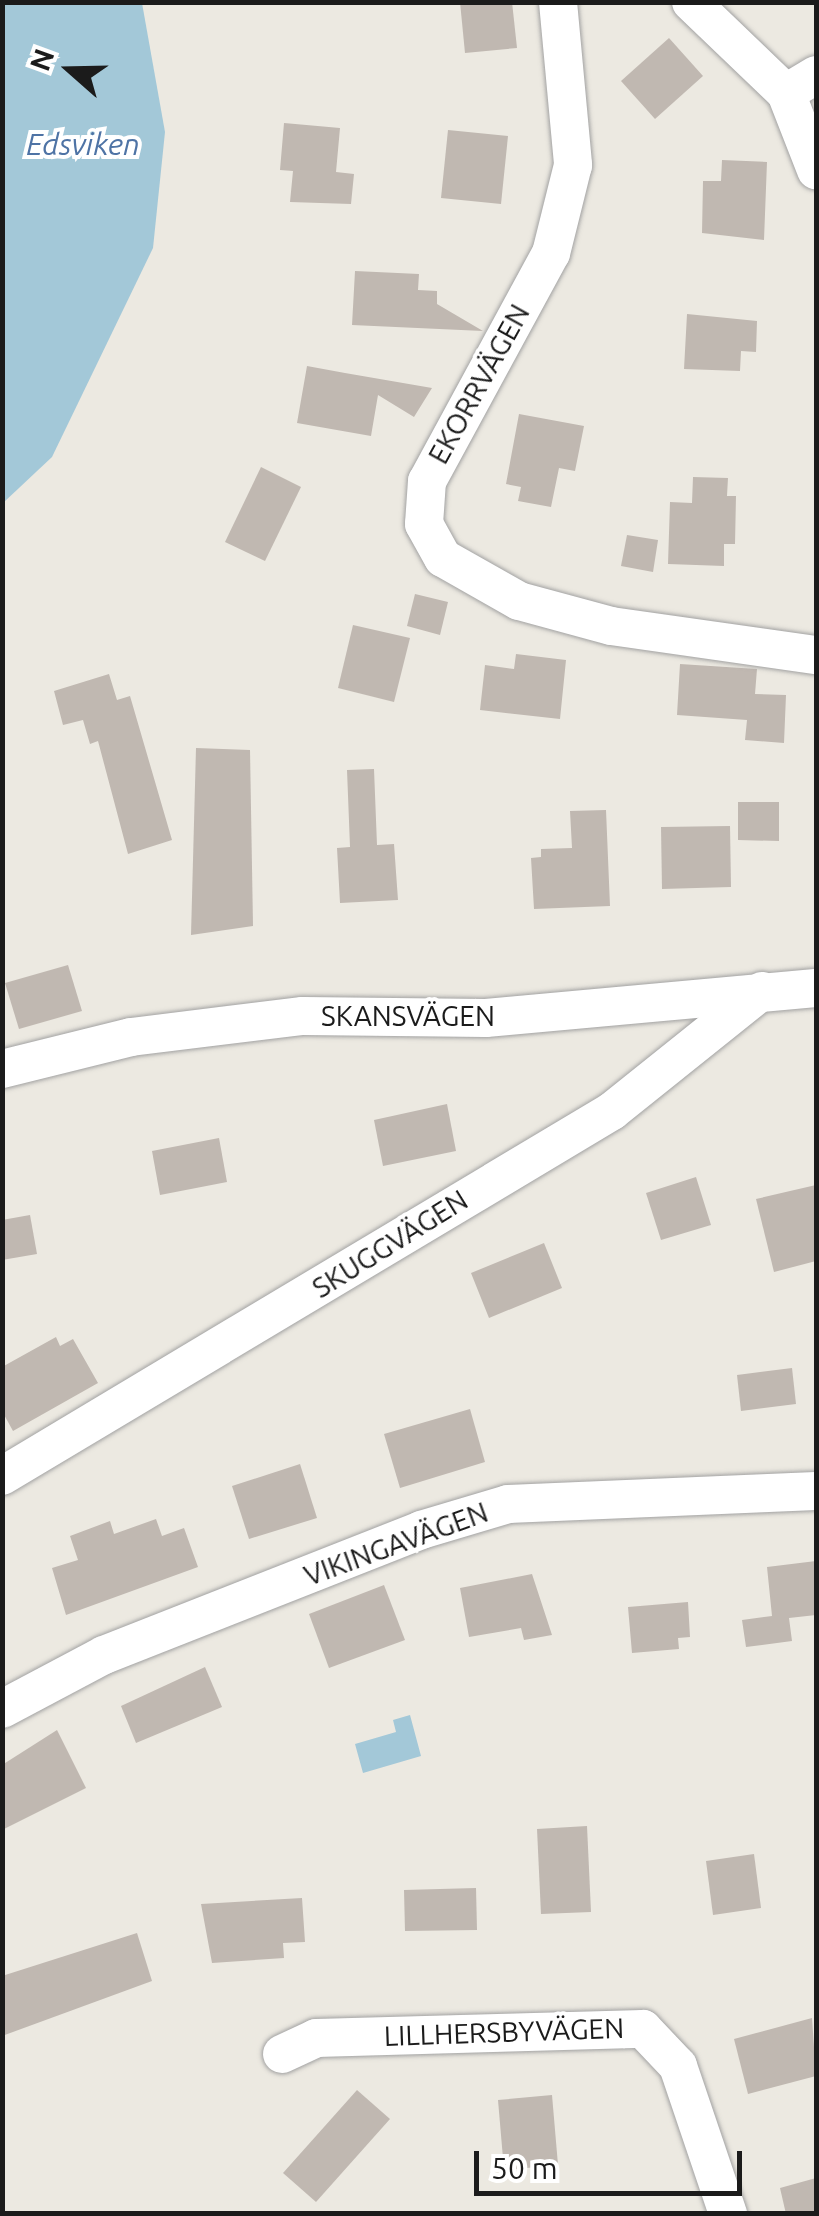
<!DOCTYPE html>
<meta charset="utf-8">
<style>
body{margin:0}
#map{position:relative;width:819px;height:2216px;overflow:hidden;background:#ece9e1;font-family:Ubuntu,sans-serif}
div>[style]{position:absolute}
.water>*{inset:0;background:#a3c8d8}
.building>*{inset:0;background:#c0b8b1}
.roads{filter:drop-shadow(0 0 2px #a2a2a2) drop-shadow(0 0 2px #a2a2a2)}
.street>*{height:38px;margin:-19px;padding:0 19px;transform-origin:19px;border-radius:19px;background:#fff}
span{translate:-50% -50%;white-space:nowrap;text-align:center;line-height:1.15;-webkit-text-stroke:8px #fff;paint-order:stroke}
.street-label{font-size:28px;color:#1b1b1b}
.water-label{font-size:30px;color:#4e73a5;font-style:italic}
.frame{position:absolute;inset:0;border:5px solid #1b1b1b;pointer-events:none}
.north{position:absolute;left:20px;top:20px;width:100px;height:100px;-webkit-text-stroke:8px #fff;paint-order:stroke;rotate:290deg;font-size:28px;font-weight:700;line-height:40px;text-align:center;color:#1b1b1b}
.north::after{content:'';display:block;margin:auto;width:35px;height:45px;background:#1b1b1b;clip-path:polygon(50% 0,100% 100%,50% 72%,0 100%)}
.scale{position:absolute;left:474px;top:2151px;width:268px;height:45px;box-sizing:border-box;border:5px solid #1b1b1b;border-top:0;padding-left:12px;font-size:30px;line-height:35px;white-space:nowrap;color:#1b1b1b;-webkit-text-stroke:8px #fff;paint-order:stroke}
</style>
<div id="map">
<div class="water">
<i style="clip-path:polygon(3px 2px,142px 3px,165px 132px,153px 248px,52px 457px,3px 503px)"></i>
<i style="clip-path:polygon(410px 1715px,421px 1756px,363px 1773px,355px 1744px,396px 1732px,393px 1720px)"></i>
</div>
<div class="building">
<i style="clip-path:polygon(460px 2px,512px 2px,517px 48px,465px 53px)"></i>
<i style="clip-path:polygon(669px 38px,703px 76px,655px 119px,621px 81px)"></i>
<i style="clip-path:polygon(284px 123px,340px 128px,336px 172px,354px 174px,351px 204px,290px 202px,293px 171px,280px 170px)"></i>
<i style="clip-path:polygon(448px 130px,508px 136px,501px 204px,441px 198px)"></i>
<i style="clip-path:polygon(722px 160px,767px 162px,764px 240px,702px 233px,703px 181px,721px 181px)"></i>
<i style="clip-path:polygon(355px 271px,419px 274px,418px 290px,437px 291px,437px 304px,483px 331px,352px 325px)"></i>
<i style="clip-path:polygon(687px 314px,757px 321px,756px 352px,741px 351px,740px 371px,684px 369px)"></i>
<i style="clip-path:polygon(307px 366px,345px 373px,432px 388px,414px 417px,378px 395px,371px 436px,297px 423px)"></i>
<i style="clip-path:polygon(519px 414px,584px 426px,575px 471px,559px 468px,551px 507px,518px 501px,521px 487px,506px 484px)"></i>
<i style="clip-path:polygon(261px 467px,301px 487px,265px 561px,225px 542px)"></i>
<i style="clip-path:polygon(693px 477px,728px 478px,727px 496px,736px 496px,735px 544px,724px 544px,724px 566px,668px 564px,670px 502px,692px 503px)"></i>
<i style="clip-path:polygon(627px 535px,658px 540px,653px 572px,621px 566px)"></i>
<i style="clip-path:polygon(415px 594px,448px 602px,440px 635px,407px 626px)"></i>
<i style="clip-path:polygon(353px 625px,410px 638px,394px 702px,338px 688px)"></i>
<i style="clip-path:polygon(516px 654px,566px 660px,560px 719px,480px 710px,485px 665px,514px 669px)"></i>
<i style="clip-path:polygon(680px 664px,757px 669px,755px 694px,786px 695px,784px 743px,745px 740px,747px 720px,677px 715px)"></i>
<i style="clip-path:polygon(109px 674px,117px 700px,130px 696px,172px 840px,128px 854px,98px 741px,90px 744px,83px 720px,63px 725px,54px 691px)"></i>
<i style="clip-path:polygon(196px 748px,250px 750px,253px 926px,191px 935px)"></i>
<i style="clip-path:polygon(374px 769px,377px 845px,394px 844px,398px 900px,340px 903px,337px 848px,350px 847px,347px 770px)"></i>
<i style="clip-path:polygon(738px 802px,779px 802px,779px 841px,738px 840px)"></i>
<i style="clip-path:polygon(606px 810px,610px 906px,534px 909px,531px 858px,541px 857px,541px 849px,572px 848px,570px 811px)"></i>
<i style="clip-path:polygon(730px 826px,731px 887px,662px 889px,661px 827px)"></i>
<i style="clip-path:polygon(68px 965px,82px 1011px,19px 1029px,5px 983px)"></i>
<i style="clip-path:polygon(447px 1104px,456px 1151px,383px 1166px,374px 1120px)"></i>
<i style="clip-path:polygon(219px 1138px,227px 1182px,160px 1195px,152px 1151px)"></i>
<i style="clip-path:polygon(696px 1177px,711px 1225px,661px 1240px,646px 1193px)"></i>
<i style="clip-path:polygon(816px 1185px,816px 1261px,774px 1272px,756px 1199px)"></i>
<i style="clip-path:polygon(30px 1215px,37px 1254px,2px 1260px,2px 1220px)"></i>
<i style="clip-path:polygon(544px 1243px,562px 1288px,489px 1318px,471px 1273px)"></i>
<i style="clip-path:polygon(56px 1337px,60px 1346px,73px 1339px,98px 1383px,13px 1431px,2px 1411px,2px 1367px)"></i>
<i style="clip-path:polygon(792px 1368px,796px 1404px,741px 1411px,737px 1375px)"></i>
<i style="clip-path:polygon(470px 1409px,485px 1462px,400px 1488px,384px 1434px)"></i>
<i style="clip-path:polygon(300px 1464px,317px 1518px,249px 1539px,232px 1486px)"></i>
<i style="clip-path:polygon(156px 1519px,162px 1536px,184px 1528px,198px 1567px,66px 1615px,52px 1568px,78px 1560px,70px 1536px,110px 1521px,114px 1534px)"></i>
<i style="clip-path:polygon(816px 1561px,816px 1615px,789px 1618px,792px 1641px,746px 1647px,742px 1620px,772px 1616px,767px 1567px)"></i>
<i style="clip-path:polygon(532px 1574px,552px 1635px,524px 1640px,521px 1628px,469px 1637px,460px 1588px)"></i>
<i style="clip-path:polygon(384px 1585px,405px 1640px,329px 1668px,309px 1614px)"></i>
<i style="clip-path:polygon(688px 1602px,690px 1637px,678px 1638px,679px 1649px,632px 1653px,628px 1607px)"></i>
<i style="clip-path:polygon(205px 1667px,222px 1707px,136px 1743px,121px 1706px)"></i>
<i style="clip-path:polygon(57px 1730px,86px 1788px,2px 1830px,2px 1765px)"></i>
<i style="clip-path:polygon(587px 1826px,591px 1912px,541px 1914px,537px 1829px)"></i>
<i style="clip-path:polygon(754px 1854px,761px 1908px,713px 1915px,706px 1861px)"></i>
<i style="clip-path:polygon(476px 1888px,477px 1930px,405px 1931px,404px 1890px)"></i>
<i style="clip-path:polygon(302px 1898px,305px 1942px,283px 1943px,284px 1958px,212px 1963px,201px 1904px)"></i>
<i style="clip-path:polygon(137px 1933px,152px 1981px,2px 2036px,2px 1976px)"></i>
<i style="clip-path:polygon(812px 2018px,816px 2076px,748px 2094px,734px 2039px)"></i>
<i style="clip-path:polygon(357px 2090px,390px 2119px,316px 2202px,283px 2173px)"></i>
<i style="clip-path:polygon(552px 2095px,558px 2165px,504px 2170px,498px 2100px)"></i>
<i style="clip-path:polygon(816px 2178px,816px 2214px,786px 2214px,780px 2188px)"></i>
</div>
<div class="roads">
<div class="street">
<i style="left:558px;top:2px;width:164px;rotate:84.7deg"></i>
<i style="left:573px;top:165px;width:91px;rotate:104deg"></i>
<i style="left:551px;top:253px;width:260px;rotate:118.5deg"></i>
<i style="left:427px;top:481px;width:43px;rotate:94deg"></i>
<i style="left:424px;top:524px;width:39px;rotate:61deg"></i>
<i style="left:443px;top:558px;width:87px;rotate:29.5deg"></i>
<i style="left:519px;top:601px;width:95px;rotate:15.2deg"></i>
<i style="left:611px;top:626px;width:207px;rotate:8.1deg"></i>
<i style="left:691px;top:2px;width:132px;rotate:43.8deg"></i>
<i style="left:786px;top:93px;width:83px;rotate:68.7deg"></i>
<i style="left:786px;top:93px;width:35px;rotate:-31deg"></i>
<i style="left:2px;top:1069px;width:133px;rotate:-13.9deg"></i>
<i style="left:131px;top:1037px;width:173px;rotate:-7deg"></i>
<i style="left:303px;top:1016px;width:183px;rotate:0.6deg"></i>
<i style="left:486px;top:1018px;width:331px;rotate:-5.2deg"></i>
<i style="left:2px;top:1476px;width:711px;rotate:-30.89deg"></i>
<i style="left:612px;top:1111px;width:192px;rotate:-38.7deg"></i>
<i style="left:2px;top:1709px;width:115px;rotate:-27.9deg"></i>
<i style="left:104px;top:1655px;width:341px;rotate:-21.5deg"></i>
<i style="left:421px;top:1530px;width:91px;rotate:-16.6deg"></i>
<i style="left:508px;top:1504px;width:308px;rotate:-2.4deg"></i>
<i style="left:282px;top:2054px;width:38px;rotate:-25deg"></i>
<i style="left:316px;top:2038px;width:327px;rotate:-1.6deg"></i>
<i style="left:643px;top:2029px;width:51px;rotate:46.6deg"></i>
<i style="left:678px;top:2066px;width:156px;rotate:71.3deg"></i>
</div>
</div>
<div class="street-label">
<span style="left:479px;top:384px;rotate:-61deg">EKORRVÄGEN</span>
<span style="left:408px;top:1016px">SKANSVÄGEN</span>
<span style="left:390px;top:1244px;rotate:-32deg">SKUGGVÄGEN</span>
<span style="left:396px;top:1544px;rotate:-20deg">VIKINGAVÄGEN</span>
<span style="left:504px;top:2032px;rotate:-2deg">LILLHERSBYVÄGEN</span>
</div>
<div class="water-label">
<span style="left:83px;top:144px">Edsviken</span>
</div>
<div class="frame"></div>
<div class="north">N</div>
<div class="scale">50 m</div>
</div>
